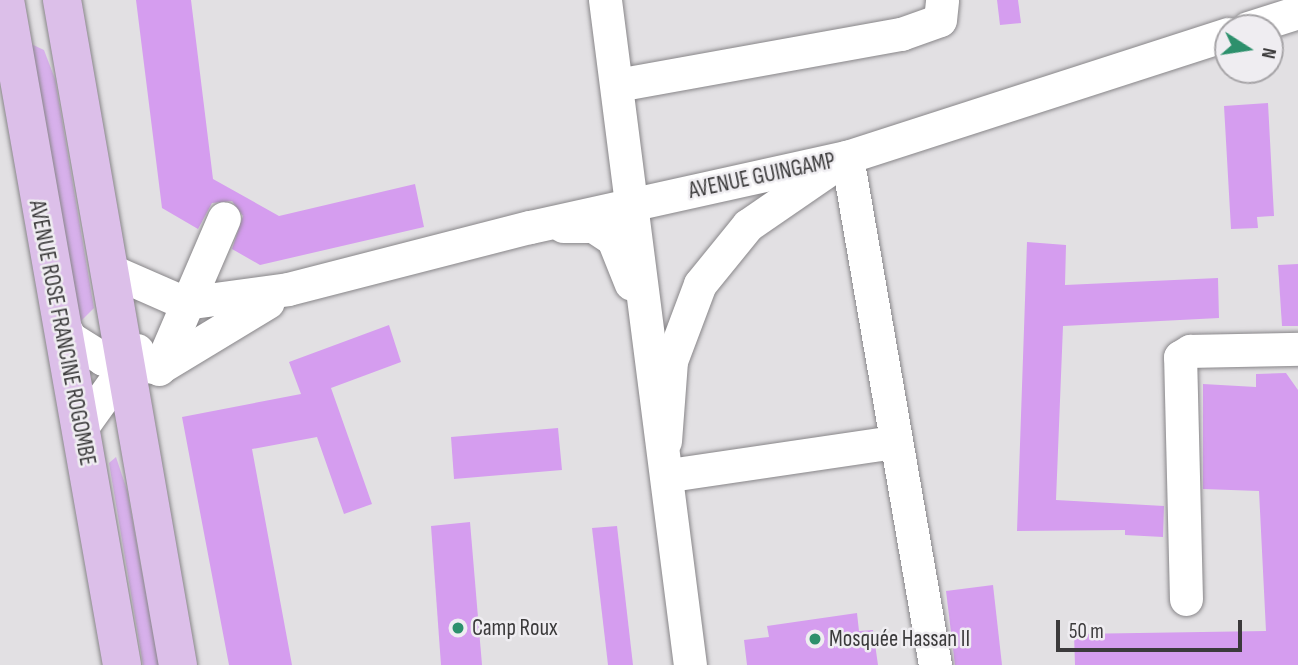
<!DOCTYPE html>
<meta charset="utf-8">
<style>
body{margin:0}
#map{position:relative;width:1298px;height:665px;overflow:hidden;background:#e2e0e3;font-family:"Sofia Sans Condensed",sans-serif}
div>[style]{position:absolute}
.green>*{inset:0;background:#d7b0eb}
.building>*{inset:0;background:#d59def}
.roads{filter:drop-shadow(0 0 2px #888689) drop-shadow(0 0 2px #888689)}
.minor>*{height:33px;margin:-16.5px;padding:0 16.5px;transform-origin:16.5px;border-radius:16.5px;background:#fff}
.major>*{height:38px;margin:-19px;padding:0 19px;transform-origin:19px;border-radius:19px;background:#dcbfe9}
.dots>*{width:19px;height:19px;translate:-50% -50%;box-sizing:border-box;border:4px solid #efedf1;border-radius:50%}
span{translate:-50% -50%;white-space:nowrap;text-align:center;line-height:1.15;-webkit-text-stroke:5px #efedf1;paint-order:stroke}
.street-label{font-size:23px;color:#3b3a3b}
.poi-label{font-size:23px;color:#3b3a3b}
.left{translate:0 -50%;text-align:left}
.north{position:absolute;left:1214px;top:14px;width:70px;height:70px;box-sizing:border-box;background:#efedf1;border:2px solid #a7a5a8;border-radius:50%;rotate:102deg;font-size:19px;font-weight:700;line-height:28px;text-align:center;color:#3b3a3b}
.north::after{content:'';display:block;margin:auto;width:24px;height:32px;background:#2d906c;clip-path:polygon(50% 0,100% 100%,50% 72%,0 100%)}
.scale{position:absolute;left:1056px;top:620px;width:186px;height:32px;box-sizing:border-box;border:4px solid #3b3a3b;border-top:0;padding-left:9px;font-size:21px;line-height:24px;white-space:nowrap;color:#3b3a3b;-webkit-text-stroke:5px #efedf1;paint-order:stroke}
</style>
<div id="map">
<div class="green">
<i style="clip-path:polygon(29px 43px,44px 50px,55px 79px,94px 308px,78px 324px)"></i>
<i style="clip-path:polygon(116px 457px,127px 490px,159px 665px,143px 665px,109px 463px)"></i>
</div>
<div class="building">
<i style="clip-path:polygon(136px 0,191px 0,213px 179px,279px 216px,415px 184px,424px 227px,260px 265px,232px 249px,243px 216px,232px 201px,212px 203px,198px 229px,162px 208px)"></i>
<i style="clip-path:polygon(997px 0,1018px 0,1021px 23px,1000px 25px)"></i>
<i style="clip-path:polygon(1268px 103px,1274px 216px,1257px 217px,1258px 228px,1231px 229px,1224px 106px)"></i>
<i style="clip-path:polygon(1027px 242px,1066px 245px,1065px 285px,1218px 278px,1219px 318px,1063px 326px,1056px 500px,1164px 506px,1163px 537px,1125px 535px,1125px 530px,1017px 531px)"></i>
<i style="clip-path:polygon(1298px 264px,1298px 326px,1282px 326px,1278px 265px)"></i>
<i style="clip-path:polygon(389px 325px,401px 362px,331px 388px,372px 504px,344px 514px,317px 437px,252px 449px,292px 665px,229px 665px,182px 417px,301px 394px,289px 362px)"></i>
<i style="clip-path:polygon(1286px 373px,1298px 390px,1298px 665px,1075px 665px,1074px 634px,1266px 631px,1259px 491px,1203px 489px,1203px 384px,1256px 387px,1256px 374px)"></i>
<i style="clip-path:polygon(558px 428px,562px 470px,454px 479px,451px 437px)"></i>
<i style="clip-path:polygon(470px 522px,482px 665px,441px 665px,431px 526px)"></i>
<i style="clip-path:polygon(617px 526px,633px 665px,608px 665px,592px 528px)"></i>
<i style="clip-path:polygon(993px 585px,1002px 665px,955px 665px,946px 591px)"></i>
<i style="clip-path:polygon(857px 613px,859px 631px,873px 630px,878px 665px,747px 665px,744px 640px,769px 637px,767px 626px)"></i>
</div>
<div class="roads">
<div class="minor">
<i style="left:605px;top:0;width:670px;rotate:82.72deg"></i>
<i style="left:1248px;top:28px;width:52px;rotate:-17.7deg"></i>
<i style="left:617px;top:85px;width:289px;rotate:-10.2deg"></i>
<i style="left:901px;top:34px;width:41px;rotate:-19.7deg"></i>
<i style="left:940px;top:20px;width:20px;rotate:-84deg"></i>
<i style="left:563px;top:226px;width:30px"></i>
<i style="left:593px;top:226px;width:24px;rotate:33deg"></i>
<i style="left:613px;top:239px;width:48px;rotate:68.2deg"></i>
<i style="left:112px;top:271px;width:80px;rotate:23.7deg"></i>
<i style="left:185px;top:303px;width:104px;rotate:-7.7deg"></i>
<i style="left:288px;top:289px;width:250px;rotate:-14.4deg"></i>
<i style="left:530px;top:227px;width:325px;rotate:-12.5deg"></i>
<i style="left:847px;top:157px;width:400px;rotate:-17.9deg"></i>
<i style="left:59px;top:318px;width:23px;rotate:61deg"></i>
<i style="left:70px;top:338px;width:39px;rotate:32deg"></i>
<i style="left:103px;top:359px;width:57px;rotate:9.1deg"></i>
<i style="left:159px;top:368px;width:127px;rotate:-31.2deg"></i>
<i style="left:159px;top:369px;width:164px;rotate:-66.7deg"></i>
<i style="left:81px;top:428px;width:96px;rotate:-54.3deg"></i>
<i style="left:665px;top:441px;width:80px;rotate:-85.7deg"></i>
<i style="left:671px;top:361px;width:82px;rotate:-69.4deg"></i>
<i style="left:700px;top:284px;width:76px;rotate:-50.9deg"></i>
<i style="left:748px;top:225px;width:120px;rotate:-34.5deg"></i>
<i style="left:847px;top:157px;width:516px;rotate:80.17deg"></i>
<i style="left:670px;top:475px;width:226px;rotate:-8.4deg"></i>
<i style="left:1186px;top:599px;width:242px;rotate:-91.4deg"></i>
<i style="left:1180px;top:357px;width:12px;rotate:-31deg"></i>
<i style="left:1190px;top:351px;width:108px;rotate:-1.1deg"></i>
</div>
<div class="major">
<i style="left:5px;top:0;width:675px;rotate:80.02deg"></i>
<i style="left:62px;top:0;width:675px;rotate:80.11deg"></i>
</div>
</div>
<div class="dots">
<i style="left:458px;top:628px;background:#2d906c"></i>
<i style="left:815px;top:639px;background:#2d906c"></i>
</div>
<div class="street-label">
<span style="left:762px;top:176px;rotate:-12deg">AVENUE GUINGAMP</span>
<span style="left:62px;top:333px;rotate:79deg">AVENUE ROSE FRANCINE ROGOMBE</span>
</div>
<div class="poi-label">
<span class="left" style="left:472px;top:628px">Camp Roux</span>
<span class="left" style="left:829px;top:639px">Mosquée Hassan II</span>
</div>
<div class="north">N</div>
<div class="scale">50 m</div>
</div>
